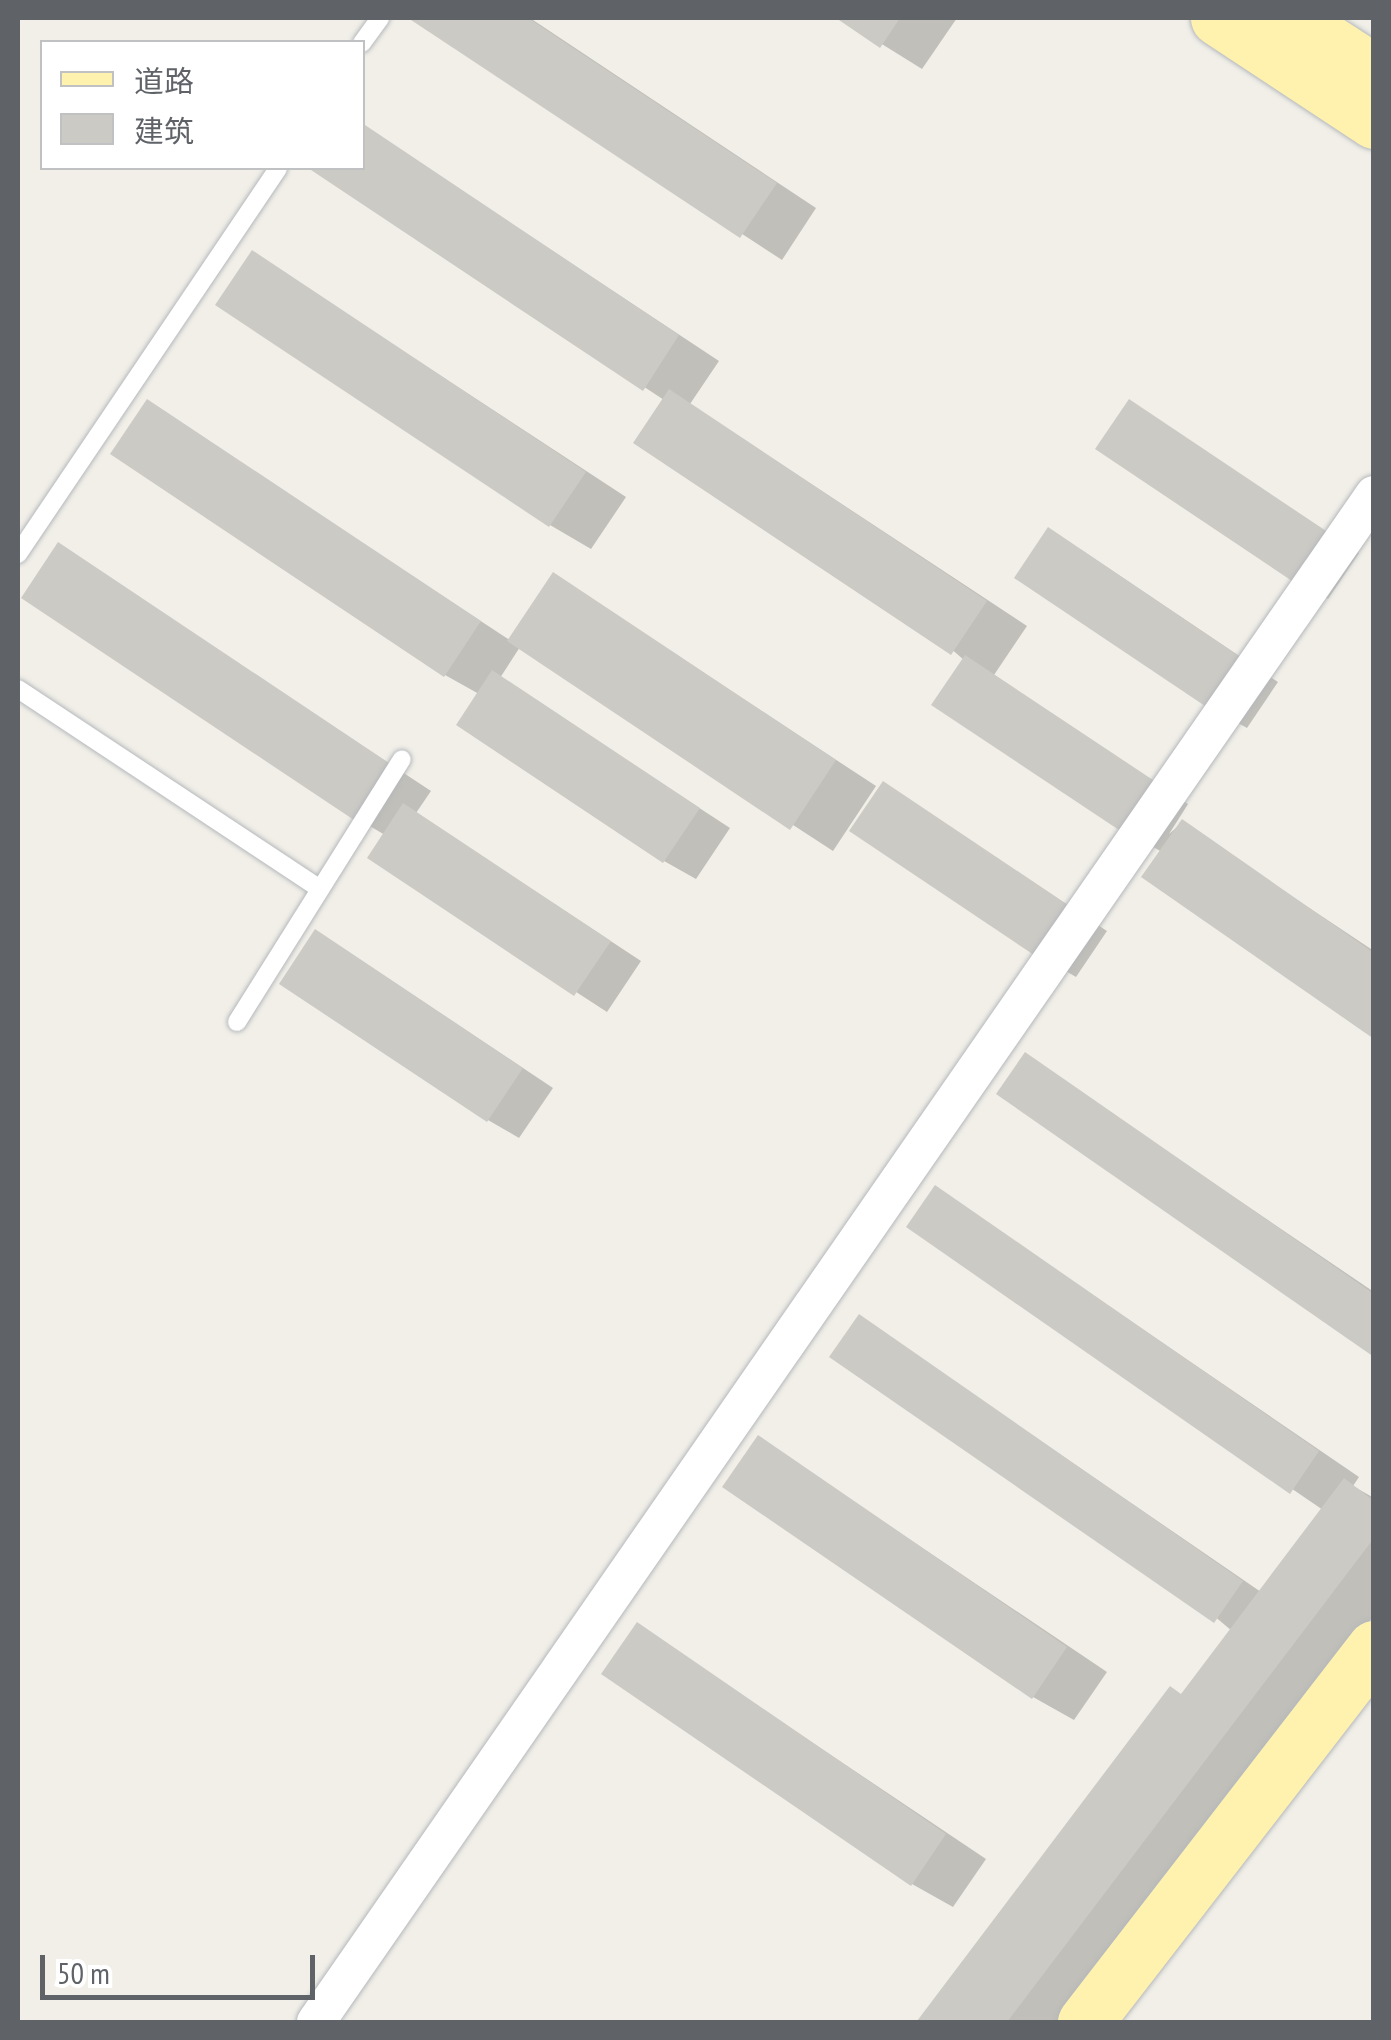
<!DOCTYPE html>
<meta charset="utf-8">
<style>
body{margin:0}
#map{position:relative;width:1391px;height:2040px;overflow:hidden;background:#f1efe8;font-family:"PT Sans Narrow","Noto Sans SC",sans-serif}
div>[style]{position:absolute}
.shadow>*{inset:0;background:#0003}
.building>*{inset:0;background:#cccac5}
.roads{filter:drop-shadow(0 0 2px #b5b8bc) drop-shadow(0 0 2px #b5b8bc)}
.service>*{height:18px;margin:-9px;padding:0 9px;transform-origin:9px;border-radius:9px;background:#fff}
.minor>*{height:38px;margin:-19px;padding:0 19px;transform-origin:19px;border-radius:19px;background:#fff}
.primary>*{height:55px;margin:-27.5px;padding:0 27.5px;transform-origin:27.5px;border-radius:27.5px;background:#fff2af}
span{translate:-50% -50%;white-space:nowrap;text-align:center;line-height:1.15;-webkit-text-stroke:8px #fff;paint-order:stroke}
.frame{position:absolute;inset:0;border:20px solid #5f6368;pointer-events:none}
.legend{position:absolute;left:40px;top:40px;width:325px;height:130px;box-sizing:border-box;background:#fff;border:2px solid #bfc1c3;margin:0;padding:12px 18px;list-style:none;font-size:30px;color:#5f6368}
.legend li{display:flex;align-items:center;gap:20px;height:50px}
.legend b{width:50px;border:2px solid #bfc1c3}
.scale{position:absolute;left:40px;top:1955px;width:275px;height:45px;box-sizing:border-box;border:5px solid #5f6368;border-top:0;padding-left:12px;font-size:30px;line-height:35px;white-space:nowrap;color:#5f6368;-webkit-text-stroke:8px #fff;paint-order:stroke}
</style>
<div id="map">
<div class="shadow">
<i style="clip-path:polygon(412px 18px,530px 18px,816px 208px,782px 260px)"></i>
<i style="clip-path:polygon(840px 18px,957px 18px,922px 69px)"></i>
<i style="clip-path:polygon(362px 125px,719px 361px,690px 404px,1027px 626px,994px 675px,1188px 804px,1169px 834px,1182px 823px,1374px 951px,1374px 1036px,1162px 852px,1127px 832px,964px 660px,664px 400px,313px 168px,362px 168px)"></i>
<i style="clip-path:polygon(253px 253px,626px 497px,591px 549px,550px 525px)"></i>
<i style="clip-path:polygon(147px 402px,511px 641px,554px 575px,876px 786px,833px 851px,520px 647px,500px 678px,730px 828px,696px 879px,664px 861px,479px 694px,445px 675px)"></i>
<i style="clip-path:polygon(1130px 402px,1359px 553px,1328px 599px,1296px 581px)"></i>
<i style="clip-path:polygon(59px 546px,431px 791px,416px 813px,641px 961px,607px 1012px,370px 858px,385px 835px,356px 818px)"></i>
<i style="clip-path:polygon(1080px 549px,1278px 682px,1247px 728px,1215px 710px)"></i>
<i style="clip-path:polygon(884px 784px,1107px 931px,1076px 977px,1045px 959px)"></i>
<i style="clip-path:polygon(347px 951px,553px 1088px,519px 1138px,488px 1120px)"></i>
<i style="clip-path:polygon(1026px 1056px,1374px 1292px,1374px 1354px)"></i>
<i style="clip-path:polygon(936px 1188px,1359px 1477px,1353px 1486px,1374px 1498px,1374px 1615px,1066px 2022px,920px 2021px,1232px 1631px,860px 1317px,1261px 1592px,1323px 1510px,909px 1227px)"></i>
<i style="clip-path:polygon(759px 1438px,1107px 1672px,1074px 1720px,1033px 1697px)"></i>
<i style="clip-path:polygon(637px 1625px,986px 1859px,953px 1907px,912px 1884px)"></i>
</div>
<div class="building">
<i style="clip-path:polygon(408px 18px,528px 18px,777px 183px,740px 238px)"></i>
<i style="clip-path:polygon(836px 18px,900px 18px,880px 48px)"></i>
<i style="clip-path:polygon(362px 123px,679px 335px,643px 391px,308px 168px,362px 168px)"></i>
<i style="clip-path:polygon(252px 250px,586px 472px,549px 527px,215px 305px)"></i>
<i style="clip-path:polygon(669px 389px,987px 601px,951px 655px,633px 443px)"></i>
<i style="clip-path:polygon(147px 399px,481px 621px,444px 677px,110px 454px)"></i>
<i style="clip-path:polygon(1129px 399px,1329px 533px,1295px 583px,1095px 449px)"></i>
<i style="clip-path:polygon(1048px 527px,1248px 662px,1214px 712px,1014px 578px)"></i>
<i style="clip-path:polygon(58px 542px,392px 765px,354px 820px,21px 598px)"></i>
<i style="clip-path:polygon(553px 572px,836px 760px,790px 830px,507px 641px)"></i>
<i style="clip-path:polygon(965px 655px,1159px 784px,1125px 834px,931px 705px)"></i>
<i style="clip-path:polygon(492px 670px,700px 808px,663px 863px,456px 725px)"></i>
<i style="clip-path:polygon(883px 781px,1077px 911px,1043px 961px,849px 831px)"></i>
<i style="clip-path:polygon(403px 803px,611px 941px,574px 996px,367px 858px)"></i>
<i style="clip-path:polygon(1182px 819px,1374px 953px,1374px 1039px,1141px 877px)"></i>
<i style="clip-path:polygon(315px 929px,523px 1068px,487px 1122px,279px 984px)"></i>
<i style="clip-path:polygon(1025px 1052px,1374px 1294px,1374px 1357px,996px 1094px)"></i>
<i style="clip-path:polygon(935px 1185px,1319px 1451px,1290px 1494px,906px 1227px)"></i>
<i style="clip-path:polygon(859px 1314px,1243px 1581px,1214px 1623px,829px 1357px)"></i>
<i style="clip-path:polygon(758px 1435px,1067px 1647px,1032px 1699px,722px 1487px)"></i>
<i style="clip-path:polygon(1344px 1478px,1374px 1501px,1374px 1538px,1007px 2022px,917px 2021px,1170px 1686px,1181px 1694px)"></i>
<i style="clip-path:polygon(637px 1622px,946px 1834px,911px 1886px,601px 1674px)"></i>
</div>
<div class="roads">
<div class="service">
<i style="left:362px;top:43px;width:31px;rotate:-54deg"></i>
<i style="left:18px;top:554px;width:465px;rotate:-56deg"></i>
<i style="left:18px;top:689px;width:362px;rotate:33.5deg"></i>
<i style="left:237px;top:1022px;width:310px;rotate:-57.9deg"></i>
</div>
<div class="minor">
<i style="left:316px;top:2022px;width:1858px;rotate:-55.28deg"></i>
</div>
<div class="primary">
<i style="left:1218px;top:18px;width:187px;rotate:33.4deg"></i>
<i style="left:1291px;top:18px;width:99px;rotate:33deg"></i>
<i style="left:1085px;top:2022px;width:473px;rotate:-52.3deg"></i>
</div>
</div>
<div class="frame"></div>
<ul class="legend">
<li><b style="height:12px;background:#fff2af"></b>道路</li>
<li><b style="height:28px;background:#cccac5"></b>建筑</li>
</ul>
<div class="scale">50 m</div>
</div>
